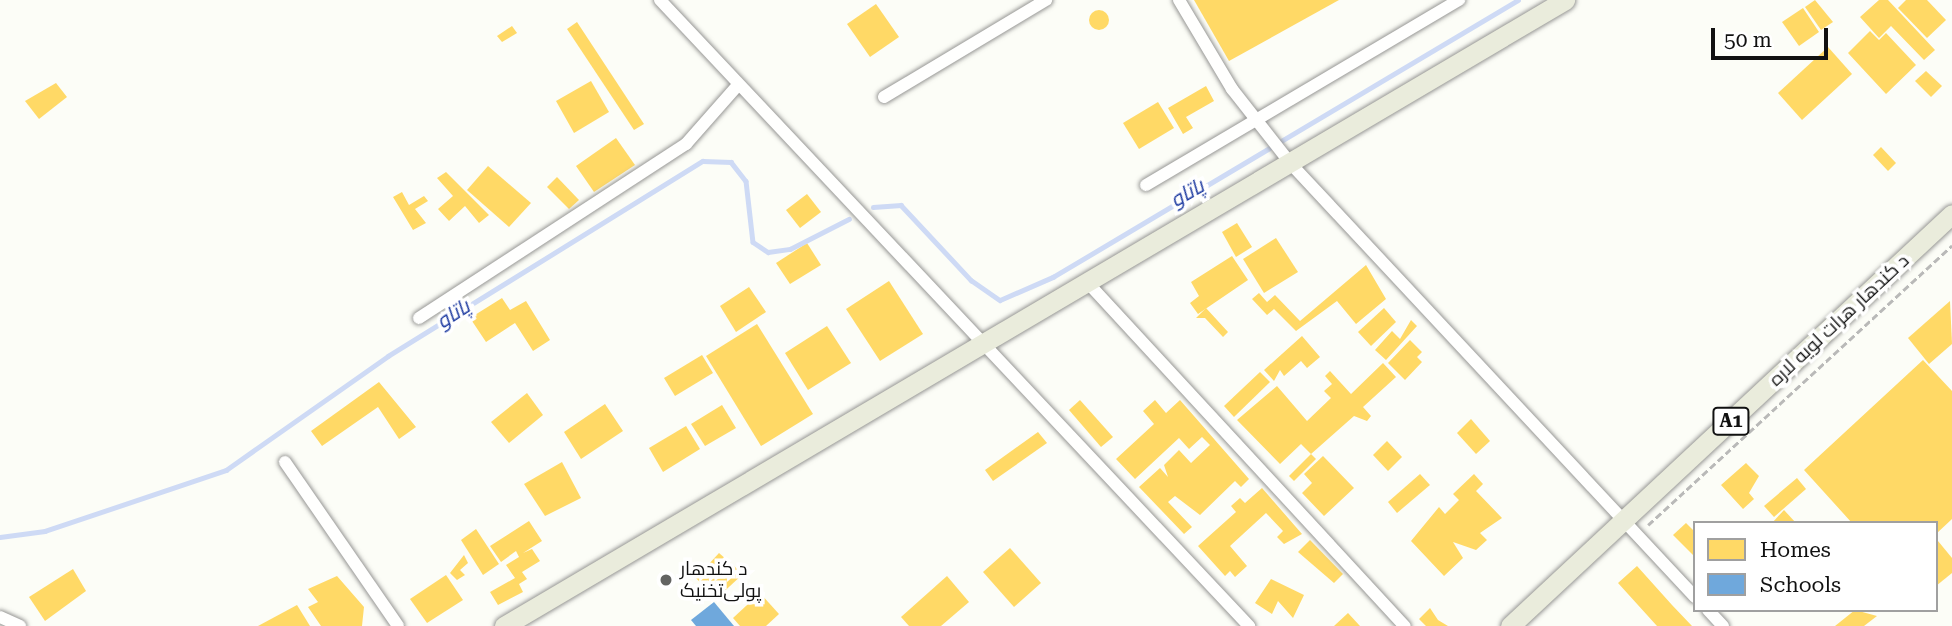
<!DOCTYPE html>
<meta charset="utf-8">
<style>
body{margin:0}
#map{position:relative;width:1952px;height:626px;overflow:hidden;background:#fcfdf7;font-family:"Roboto Serif",Cairo,serif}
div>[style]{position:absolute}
.homes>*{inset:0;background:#ffd966}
.round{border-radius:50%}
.schools>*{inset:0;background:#6fa8dc}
.stream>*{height:4.5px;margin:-2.25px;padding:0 2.25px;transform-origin:2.25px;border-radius:2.25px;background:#cedaf5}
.path>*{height:2.5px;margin-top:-1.25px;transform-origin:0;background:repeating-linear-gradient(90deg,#b9b9b8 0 7px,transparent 0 10.5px)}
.roads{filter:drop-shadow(0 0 2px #979795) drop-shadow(0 0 2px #979795)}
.minor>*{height:12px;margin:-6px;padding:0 6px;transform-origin:6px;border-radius:6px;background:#fffffe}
.primary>*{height:19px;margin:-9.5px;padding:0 9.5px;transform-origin:9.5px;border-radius:9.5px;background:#eaecdc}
.dots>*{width:19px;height:19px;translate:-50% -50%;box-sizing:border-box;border:4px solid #fff;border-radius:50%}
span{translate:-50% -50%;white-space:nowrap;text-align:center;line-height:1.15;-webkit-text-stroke:7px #fff;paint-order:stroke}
.shield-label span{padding:2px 5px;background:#fff;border:2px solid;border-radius:5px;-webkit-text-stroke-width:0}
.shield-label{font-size:18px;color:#111;font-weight:700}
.street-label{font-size:19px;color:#111}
.poi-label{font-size:19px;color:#111}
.left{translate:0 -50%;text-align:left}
.water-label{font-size:21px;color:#1d3aa0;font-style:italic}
.legend{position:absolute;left:1693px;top:521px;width:245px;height:91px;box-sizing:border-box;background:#fff;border:2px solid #a0a0a0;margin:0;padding:9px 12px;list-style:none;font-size:21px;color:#111}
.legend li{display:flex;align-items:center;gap:14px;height:35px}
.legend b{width:35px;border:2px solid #a0a0a0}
.scale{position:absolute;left:1711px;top:28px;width:117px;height:32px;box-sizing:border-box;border:4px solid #111;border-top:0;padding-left:9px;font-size:21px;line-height:24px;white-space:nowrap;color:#111;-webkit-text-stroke:5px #fff;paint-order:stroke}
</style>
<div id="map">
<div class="homes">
<i style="clip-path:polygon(1194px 0,1339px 0,1229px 61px)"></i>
<i style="clip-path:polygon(1815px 0,1833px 22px,1821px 30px,1805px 7px)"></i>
<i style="clip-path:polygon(1879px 0,1888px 0,1935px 50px,1924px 60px,1891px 26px,1879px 38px,1860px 17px)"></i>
<i style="clip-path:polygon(1906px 0,1927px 0,1946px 20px,1927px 38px,1898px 8px)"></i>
<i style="clip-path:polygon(876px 4px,899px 37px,870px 57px,847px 24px)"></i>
<i style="clip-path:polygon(1803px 8px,1819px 32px,1799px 46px,1782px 22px)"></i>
<i class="round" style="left:1089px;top:10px;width:20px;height:20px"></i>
<i style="clip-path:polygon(577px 22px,644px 124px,634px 130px,567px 29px)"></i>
<i style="clip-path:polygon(512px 26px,517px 33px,502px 42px,497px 36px)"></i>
<i style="clip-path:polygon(1870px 31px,1879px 40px,1886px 33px,1916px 65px,1886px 94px,1848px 53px)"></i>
<i style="clip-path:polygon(1828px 47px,1852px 74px,1802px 120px,1778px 93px)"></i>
<i style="clip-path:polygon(1926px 71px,1942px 86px,1931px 97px,1915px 81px)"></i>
<i style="clip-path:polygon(591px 81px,609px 112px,574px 133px,556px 101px)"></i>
<i style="clip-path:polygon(56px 83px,67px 97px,39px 119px,25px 101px)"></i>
<i style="clip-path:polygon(1206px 86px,1214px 101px,1186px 117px,1193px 128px,1183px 134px,1168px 108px)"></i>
<i style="clip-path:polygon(1158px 102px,1174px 128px,1139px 149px,1123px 123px)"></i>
<i style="clip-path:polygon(616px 138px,635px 165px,594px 192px,576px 166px)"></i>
<i style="clip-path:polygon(1881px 147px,1896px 163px,1888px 171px,1873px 155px)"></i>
<i style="clip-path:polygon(488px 166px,531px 203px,509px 227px,467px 190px)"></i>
<i style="clip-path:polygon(446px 172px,489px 215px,479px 223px,465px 206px,449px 221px,438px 209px,453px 196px,437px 178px)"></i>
<i style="clip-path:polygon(557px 177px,579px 200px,569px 209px,547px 187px)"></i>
<i style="clip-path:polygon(402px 192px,409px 205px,424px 196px,428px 201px,415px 209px,426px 223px,413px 230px,393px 197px)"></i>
<i style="clip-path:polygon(807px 194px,821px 212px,800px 228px,786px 210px)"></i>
<i style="clip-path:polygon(1237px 223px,1252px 247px,1236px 257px,1222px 232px)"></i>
<i style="clip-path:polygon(1276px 238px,1298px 272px,1264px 293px,1243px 259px)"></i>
<i style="clip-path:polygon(807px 243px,821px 265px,790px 284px,776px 263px)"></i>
<i style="clip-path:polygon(1232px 256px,1248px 280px,1198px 314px,1190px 303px,1199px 296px,1191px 282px)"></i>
<i style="clip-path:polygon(1366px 265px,1386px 299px,1356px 324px,1337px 301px,1296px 331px,1274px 309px,1267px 315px,1252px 299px,1259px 293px,1267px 302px,1275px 295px,1300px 321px)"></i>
<i style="clip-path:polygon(889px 281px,923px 334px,880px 361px,846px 309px)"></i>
<i style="clip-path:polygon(749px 287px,766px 312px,736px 332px,720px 306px)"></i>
<i style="clip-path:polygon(502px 298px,510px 310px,526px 301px,550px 340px,533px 351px,515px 323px,486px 342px,470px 318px)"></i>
<i style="clip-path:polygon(1950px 301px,1952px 344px,1929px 364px,1908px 338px)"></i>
<i style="clip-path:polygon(1206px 308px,1228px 332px,1223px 337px,1205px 318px,1196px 318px)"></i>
<i style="clip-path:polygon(1384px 308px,1396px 322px,1371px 346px,1358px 332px)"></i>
<i style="clip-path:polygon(1411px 320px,1417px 326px,1386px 360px,1375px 350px,1392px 331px,1400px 339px)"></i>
<i style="clip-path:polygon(757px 324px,813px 414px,761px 446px,706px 356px)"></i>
<i style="clip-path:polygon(827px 326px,851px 363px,808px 390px,785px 353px)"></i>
<i style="clip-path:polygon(1302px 336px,1320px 357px,1307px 368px,1301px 361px,1284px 376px,1280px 370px,1274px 381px,1264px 370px)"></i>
<i style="clip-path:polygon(1410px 340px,1422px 352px,1417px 357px,1422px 362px,1405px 380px,1388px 363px)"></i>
<i style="clip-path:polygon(702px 355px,713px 373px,675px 396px,664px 378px)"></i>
<i style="clip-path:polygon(1923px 360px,1952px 391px,1952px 519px,1936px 534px,1936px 523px,1852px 523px,1804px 470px)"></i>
<i style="clip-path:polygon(1383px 363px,1396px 377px,1363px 407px,1371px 416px,1367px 421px,1354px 416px,1311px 454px,1301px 444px,1280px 464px,1237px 420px,1277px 386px,1307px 421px,1331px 398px,1324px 391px,1332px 384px,1325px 376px,1330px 371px,1351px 394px)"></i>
<i style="clip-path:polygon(1260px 372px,1270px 382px,1234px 417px,1224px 406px)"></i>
<i style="clip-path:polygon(379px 382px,416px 427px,399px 439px,378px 407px,322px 446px,311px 431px)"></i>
<i style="clip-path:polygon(527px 393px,543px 415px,509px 443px,491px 422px)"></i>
<i style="clip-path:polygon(1080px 400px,1113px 437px,1101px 447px,1069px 410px)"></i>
<i style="clip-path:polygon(1155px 400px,1166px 413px,1180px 400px,1249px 479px,1241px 487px,1235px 481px,1200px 515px,1175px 496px,1168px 502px,1192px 527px,1184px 534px,1139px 487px,1160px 468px,1168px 477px,1164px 465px,1179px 450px,1191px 463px,1210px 445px,1202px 437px,1189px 449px,1179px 438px,1135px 479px,1116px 459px,1154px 424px,1143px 411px)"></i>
<i style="clip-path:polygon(605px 404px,623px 431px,581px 459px,564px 432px)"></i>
<i style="clip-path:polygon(722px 405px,736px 428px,705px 446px,691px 424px)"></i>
<i style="clip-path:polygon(1471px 419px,1490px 441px,1476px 454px,1457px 433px)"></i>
<i style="clip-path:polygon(686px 426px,700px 449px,663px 472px,649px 448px)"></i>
<i style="clip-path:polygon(1038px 432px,1047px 443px,993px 481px,985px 470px)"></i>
<i style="clip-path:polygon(1387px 441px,1402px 457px,1388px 471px,1373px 455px)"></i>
<i style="clip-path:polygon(1311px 454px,1316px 459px,1294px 481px,1289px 476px)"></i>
<i style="clip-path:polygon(1323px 456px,1354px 488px,1324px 516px,1302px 493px,1312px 483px,1304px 474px)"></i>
<i style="clip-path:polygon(562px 462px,581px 498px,545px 516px,524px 484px)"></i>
<i style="clip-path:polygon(1746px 463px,1759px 476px,1749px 493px,1754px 499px,1743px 509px,1721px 485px)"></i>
<i style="clip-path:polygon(1420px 474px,1430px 485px,1397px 513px,1388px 502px)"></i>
<i style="clip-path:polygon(1474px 474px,1483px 484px,1476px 491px,1502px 518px,1480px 533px,1487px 540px,1476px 550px,1453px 542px,1463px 558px,1444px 576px,1411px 541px,1439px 507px,1445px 514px,1459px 500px,1453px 494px)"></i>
<i style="clip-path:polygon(1797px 478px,1806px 489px,1774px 517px,1764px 506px)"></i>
<i style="clip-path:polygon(1262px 488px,1302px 534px,1284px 544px,1277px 537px,1283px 531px,1266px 513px,1230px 546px,1247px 566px,1235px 577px,1230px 571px,1225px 576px,1198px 546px,1236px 512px,1231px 506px,1240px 498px,1245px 503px)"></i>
<i style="clip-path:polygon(1784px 510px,1796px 523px,1772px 523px)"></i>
<i style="clip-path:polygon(529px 521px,542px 541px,523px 553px,532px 549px,540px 561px,522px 572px,527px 579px,519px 584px,523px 592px,498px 605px,490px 592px,515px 578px,506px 565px,519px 557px,516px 551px,501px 562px,490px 546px)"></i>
<i style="clip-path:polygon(1686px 523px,1695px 532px,1695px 557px,1673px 535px)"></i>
<i style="clip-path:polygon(476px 529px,499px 564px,483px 575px,461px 540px)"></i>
<i style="clip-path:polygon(1310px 540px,1343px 574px,1334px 583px,1298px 552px)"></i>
<i style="clip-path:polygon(1938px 541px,1952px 558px,1952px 573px,1936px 586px)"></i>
<i style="clip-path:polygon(1010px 548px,1041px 583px,1014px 607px,983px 572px)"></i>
<i style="clip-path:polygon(719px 553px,743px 574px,716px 599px,696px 578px)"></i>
<i style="clip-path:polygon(464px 555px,468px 563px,460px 570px,465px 575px,457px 580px,450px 573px)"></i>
<i style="clip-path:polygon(1637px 566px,1672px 605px,1692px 626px,1657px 626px,1618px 583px)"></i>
<i style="clip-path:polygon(73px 569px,86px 591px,45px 621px,29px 597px)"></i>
<i style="clip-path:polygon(446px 575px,463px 600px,427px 623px,410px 599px)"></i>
<i style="clip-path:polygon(337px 576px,364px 607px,362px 626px,321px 626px,308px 607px,318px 602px,308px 589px)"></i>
<i style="clip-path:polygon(947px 576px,969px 602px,941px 626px,909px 626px,901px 617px)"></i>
<i style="clip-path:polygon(1271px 579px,1304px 595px,1293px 618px,1278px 601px,1272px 614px,1255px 603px)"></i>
<i style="clip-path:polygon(760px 593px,779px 614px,766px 626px,740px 626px,733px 618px)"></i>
<i style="clip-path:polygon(297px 605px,310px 626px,258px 626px)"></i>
<i style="clip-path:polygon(1430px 608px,1438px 620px,1448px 626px,1426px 626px,1419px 619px)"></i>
<i style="clip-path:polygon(1855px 610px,1877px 616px,1864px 626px,1835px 626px)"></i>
<i style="clip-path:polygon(1348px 613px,1360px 626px,1334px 626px)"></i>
</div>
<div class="schools">
<i style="clip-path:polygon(714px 602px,734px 626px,696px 626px,691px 620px)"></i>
</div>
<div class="stream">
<i style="left:873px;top:207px;width:28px;rotate:-4deg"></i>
<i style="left:901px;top:205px;width:103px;rotate:47deg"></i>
<i style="left:971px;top:280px;width:35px;rotate:35deg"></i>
<i style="left:1000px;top:300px;width:58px;rotate:-23.5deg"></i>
<i style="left:1053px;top:277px;width:541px;rotate:-30.78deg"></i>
<i style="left:0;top:537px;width:45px;rotate:-7.6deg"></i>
<i style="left:45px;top:531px;width:191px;rotate:-18.6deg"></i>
<i style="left:226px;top:470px;width:198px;rotate:-35.1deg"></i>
<i style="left:388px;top:356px;width:370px;rotate:-31.8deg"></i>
<i style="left:703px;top:161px;width:28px;rotate:2deg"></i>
<i style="left:731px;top:162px;width:24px;rotate:52deg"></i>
<i style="left:746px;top:181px;width:61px;rotate:83.5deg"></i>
<i style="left:753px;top:242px;width:18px;rotate:34deg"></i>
<i style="left:768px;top:252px;width:22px;rotate:-8deg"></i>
<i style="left:790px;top:249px;width:66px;rotate:-27deg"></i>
</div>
<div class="path">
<i style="left:1648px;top:525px;width:413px;rotate:-42.6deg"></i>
</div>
<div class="roads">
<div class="minor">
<i style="left:660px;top:0;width:860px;rotate:46.74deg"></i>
<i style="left:1179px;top:0;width:104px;rotate:59.2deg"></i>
<i style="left:1232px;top:89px;width:95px;rotate:51.8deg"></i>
<i style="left:1291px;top:164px;width:592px;rotate:46.98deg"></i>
<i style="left:884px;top:97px;width:189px;rotate:-30.9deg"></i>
<i style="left:1146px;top:185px;width:364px;rotate:-30.6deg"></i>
<i style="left:1088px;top:283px;width:467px;rotate:47.3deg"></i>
<i style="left:419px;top:318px;width:319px;rotate:-33.1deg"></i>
<i style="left:686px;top:144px;width:79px;rotate:-48.6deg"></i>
<i style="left:285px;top:462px;width:199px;rotate:55.4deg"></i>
<i style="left:1708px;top:610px;width:22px;rotate:47deg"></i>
<i style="left:0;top:617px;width:22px;rotate:24deg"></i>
</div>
<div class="primary">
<i style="left:504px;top:626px;width:1232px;rotate:-30.54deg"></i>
<i style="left:1510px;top:626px;width:604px;rotate:-42.99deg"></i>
</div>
</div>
<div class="dots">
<i style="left:666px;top:580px;background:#636462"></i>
</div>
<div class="shield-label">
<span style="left:1731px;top:421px">A1</span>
</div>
<div class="street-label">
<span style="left:1839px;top:320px;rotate:-43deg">د کندهار هرات لویه لاره</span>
</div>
<div class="poi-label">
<span class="left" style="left:680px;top:580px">د کندهار<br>پولی‌تخنیک</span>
</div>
<div class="water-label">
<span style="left:1187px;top:193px;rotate:-30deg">پاتاو</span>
<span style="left:453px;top:314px;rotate:-33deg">پاتاو</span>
</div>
<ul class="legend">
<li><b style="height:19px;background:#ffd966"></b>Homes</li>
<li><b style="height:19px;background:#6fa8dc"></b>Schools</li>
</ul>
<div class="scale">50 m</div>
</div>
